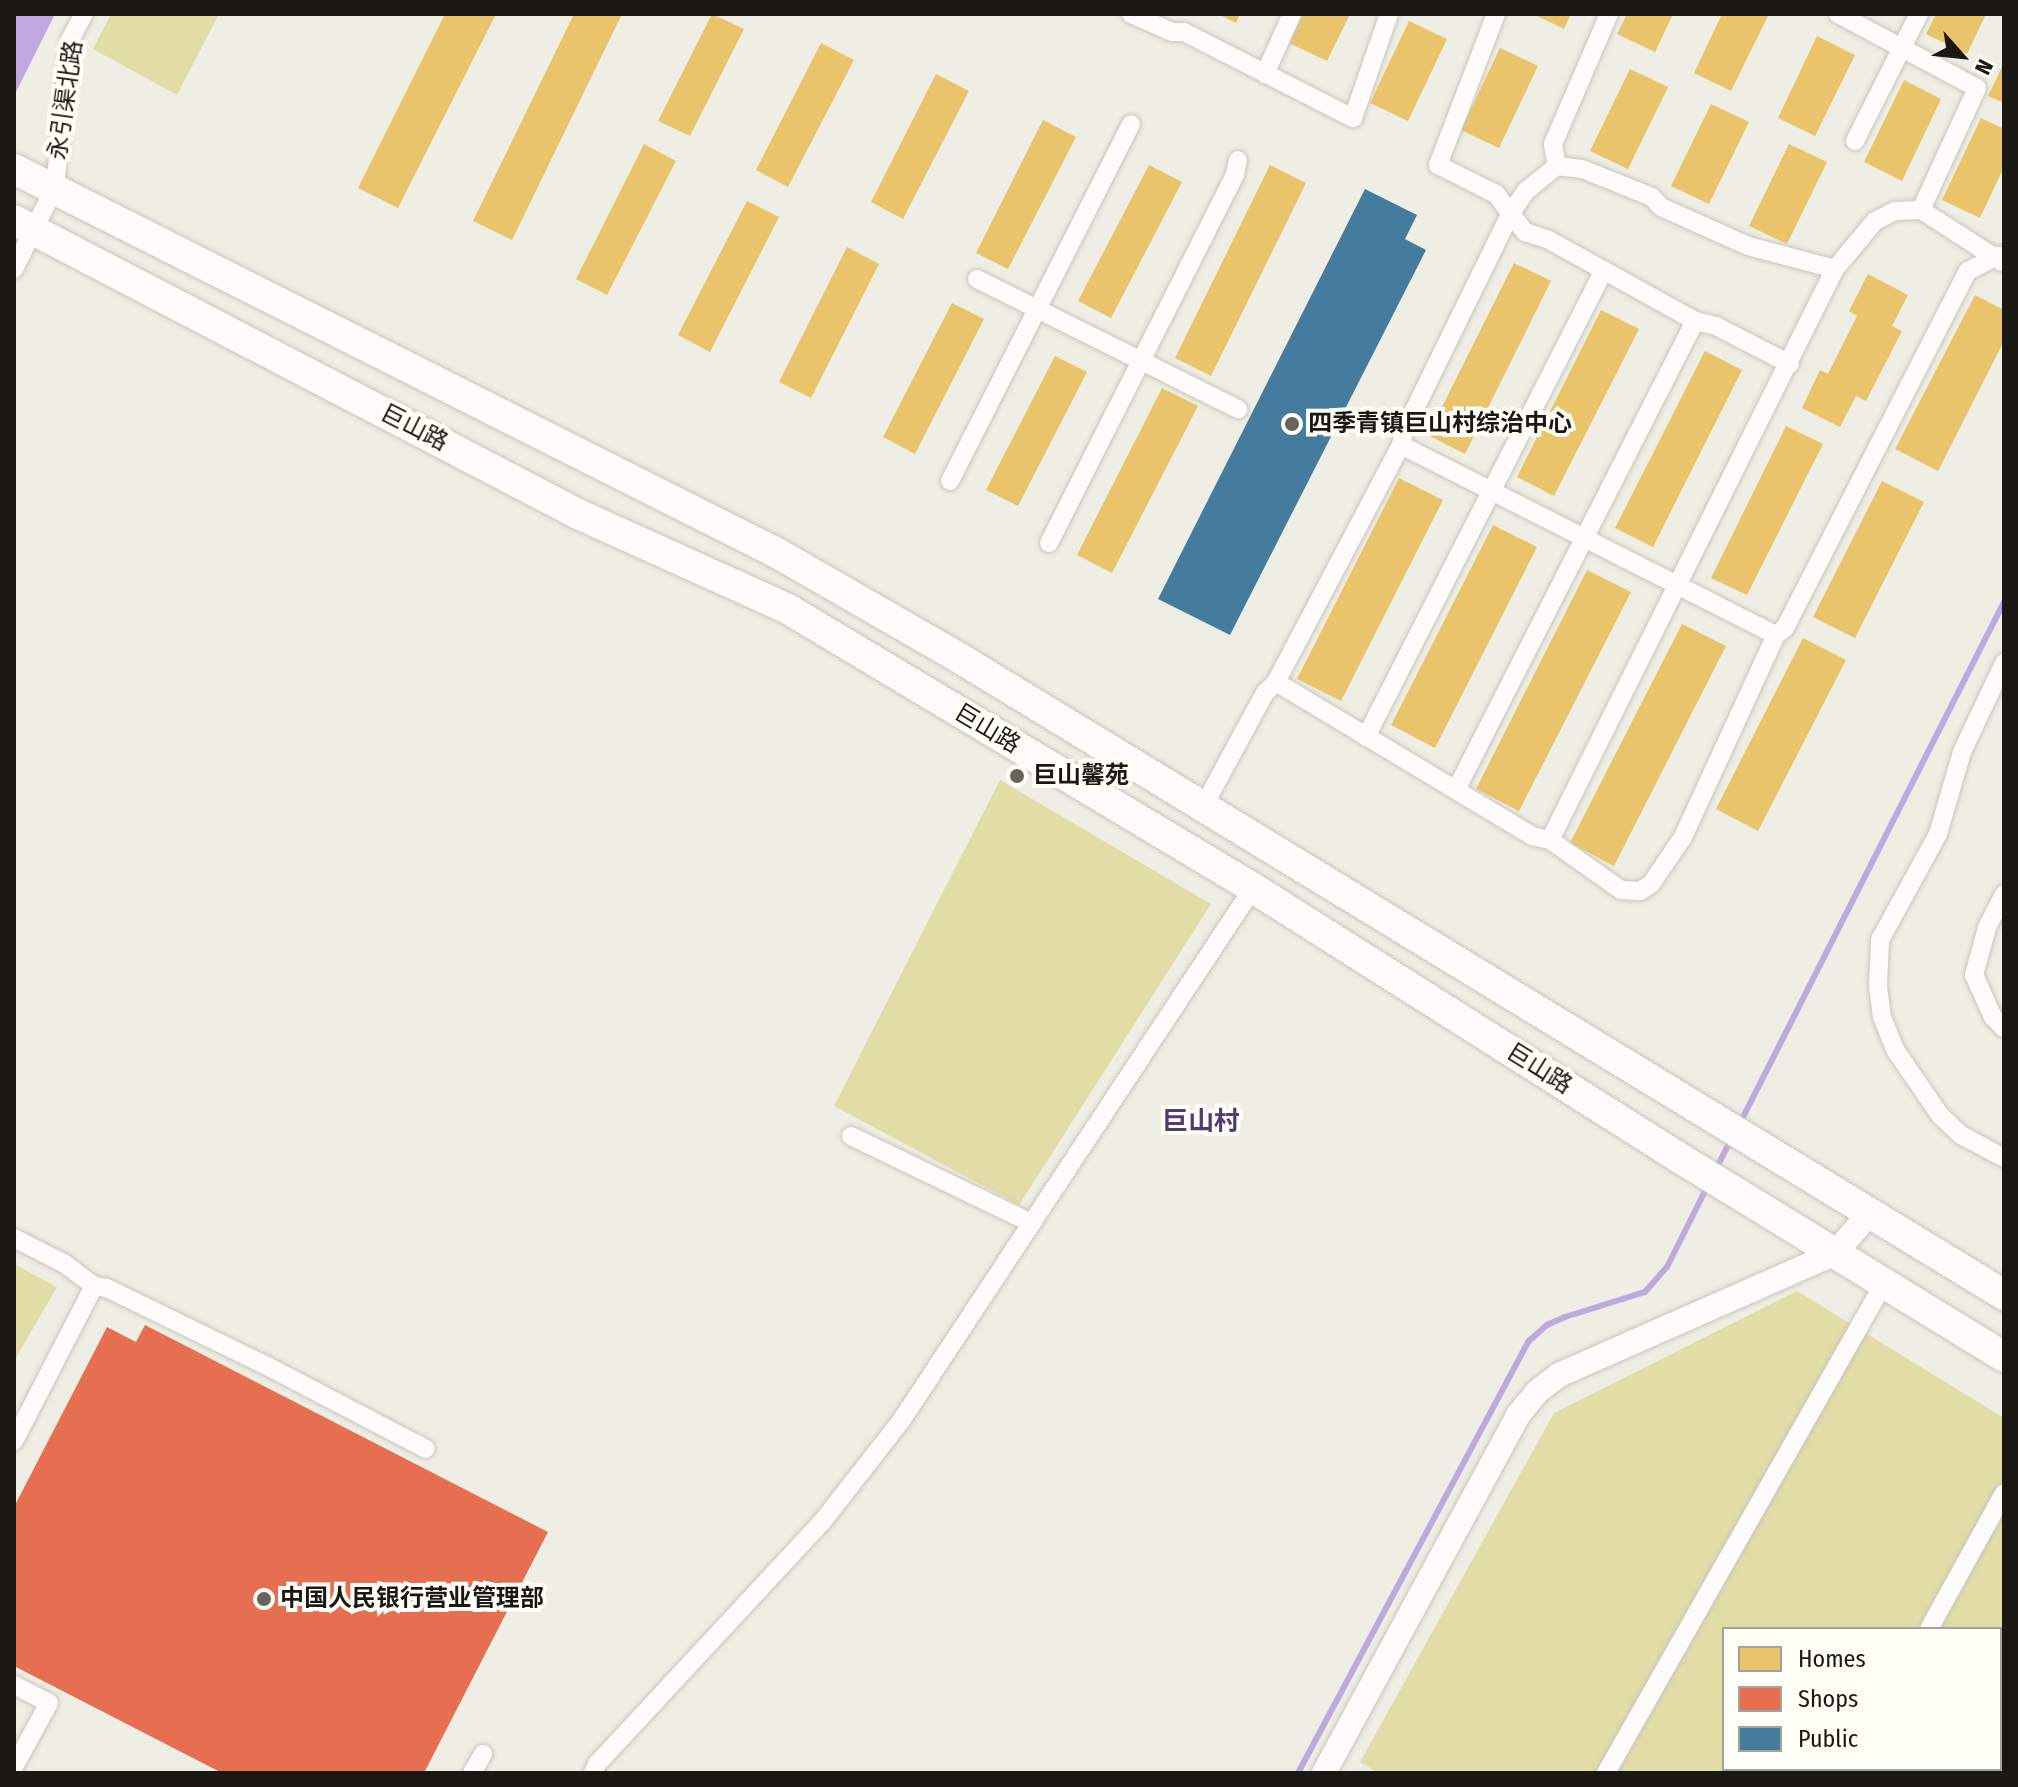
<!DOCTYPE html>
<meta charset="utf-8">
<style>
body{margin:0}
#map{position:relative;width:2018px;height:1787px;overflow:hidden;background:#efeee4;font-family:"Fira Sans Condensed","Noto Sans SC",sans-serif}
div>[style]{position:absolute}
.green>*{inset:0;background:#e2dca7}
.water>*{inset:0;background:#bfa8de}
.homes>*{inset:0;background:#e9c46a}
.shops>*{inset:0;background:#e76f51}
.public>*{inset:0;background:#457b9d}
.stream>*{height:6px;margin:-3px;padding:0 3px;transform-origin:3px;border-radius:3px;background:#bfa8de}
.roads{filter:drop-shadow(0 0 2px #c7c7bf) drop-shadow(0 0 2px #c7c7bf)}
.minor>*{height:18px;margin:-9px;padding:0 9px;transform-origin:9px;border-radius:9px;background:#fdfcfb}
.tertiary>*{height:24px;margin:-12px;padding:0 12px;transform-origin:12px;border-radius:12px;background:#fdfcfb}
.primary>*{height:30px;margin:-15px;padding:0 15px;transform-origin:15px;border-radius:15px;background:#fdfcfb}
.dots>*{width:22px;height:22px;translate:-50% -50%;box-sizing:border-box;border:4px solid #fffef7;border-radius:50%}
span{translate:-50% -50%;white-space:nowrap;text-align:center;line-height:1.15;-webkit-text-stroke:8px #fffef7;paint-order:stroke}
.street-label{font-size:24px;color:#191812}
.poi-label{font-size:24px;color:#191812;font-weight:700}
.left{translate:0 -50%;text-align:left}
.neighbourhood-label{font-size:26px;color:#533a75;font-weight:700}
.frame{position:absolute;inset:0;border:16px solid #191812;pointer-events:none}
.legend{position:absolute;left:1722px;top:1627px;width:280px;height:144px;box-sizing:border-box;background:#fffef7;border:2px solid #a3a29b;margin:0;padding:10px 14px;list-style:none;font-size:24px;color:#191812}
.legend li{display:flex;align-items:center;gap:16px;height:40px}
.legend b{width:40px;border:2px solid #a3a29b}
.north{position:absolute;left:1922px;top:16px;width:80px;height:80px;-webkit-text-stroke:6px #fffef7;paint-order:stroke;rotate:117deg;font-size:22px;font-weight:700;line-height:32px;text-align:center;color:#191812}
.north::after{content:'';display:block;margin:auto;width:28px;height:36px;background:#191812;clip-path:polygon(50% 0,100% 100%,50% 72%,0 100%)}
</style>
<div id="map">
<div class="green">
<i style="clip-path:polygon(111px 14px,219px 14px,177px 95px,93px 49px)"></i>
<i style="clip-path:polygon(1000px 780px,1211px 904px,1019px 1205px,834px 1106px)"></i>
<i style="clip-path:polygon(14px 1264px,57px 1287px,14px 1361px)"></i>
<i style="clip-path:polygon(evenodd,1797px 1291px,2004px 1418px,2004px 1773px,1379px 1773px,1360px 1762px,1554px 1413px,1797px 1291px,1724px 1629px,2000px 1629px,2000px 1769px,1724px 1769px,1724px 1629px)"></i>
</div>
<div class="water">
<i style="clip-path:polygon(14px 14px,55px 14px,14px 96px)"></i>
</div>
<div class="homes">
<i style="clip-path:polygon(445px 14px,496px 14px,398px 208px,358px 188px)"></i>
<i style="clip-path:polygon(574px 14px,622px 14px,512px 240px,473px 221px)"></i>
<i style="clip-path:polygon(712px 14px,744px 29px,690px 136px,658px 121px)"></i>
<i style="clip-path:polygon(1218px 14px,1240px 14px,1236px 23px)"></i>
<i style="clip-path:polygon(1303px 14px,1350px 14px,1327px 61px,1289px 43px)"></i>
<i style="clip-path:polygon(1533px 14px,1571px 14px,1564px 29px)"></i>
<i style="clip-path:polygon(1627px 14px,1673px 14px,1655px 52px,1617px 34px)"></i>
<i style="clip-path:polygon(1722px 14px,1769px 14px,1731px 91px,1694px 73px)"></i>
<i style="clip-path:polygon(1936px 14px,1986px 14px,1967px 54px,1926px 34px)"></i>
<i style="clip-path:polygon(1409px 21px,1447px 39px,1408px 121px,1370px 103px)"></i>
<i style="clip-path:polygon(1817px 36px,1855px 55px,1815px 136px,1778px 118px)"></i>
<i style="clip-path:polygon(821px 43px,854px 60px,788px 187px,756px 170px)"></i>
<i style="clip-path:polygon(1500px 48px,1538px 66px,1499px 148px,1461px 130px)"></i>
<i style="clip-path:polygon(2004px 63px,2004px 103px,1988px 96px)"></i>
<i style="clip-path:polygon(1630px 69px,1668px 87px,1628px 169px,1590px 151px)"></i>
<i style="clip-path:polygon(936px 74px,969px 91px,903px 219px,871px 202px)"></i>
<i style="clip-path:polygon(1904px 80px,1941px 99px,1902px 181px,1864px 162px)"></i>
<i style="clip-path:polygon(1711px 104px,1749px 122px,1709px 204px,1671px 186px)"></i>
<i style="clip-path:polygon(1981px 118px,2004px 129px,2004px 167px,1980px 218px,1942px 200px)"></i>
<i style="clip-path:polygon(1043px 120px,1076px 137px,1008px 269px,976px 253px)"></i>
<i style="clip-path:polygon(644px 144px,676px 161px,607px 295px,576px 279px)"></i>
<i style="clip-path:polygon(1789px 144px,1827px 162px,1787px 244px,1749px 226px)"></i>
<i style="clip-path:polygon(1149px 165px,1182px 182px,1111px 318px,1078px 301px)"></i>
<i style="clip-path:polygon(1270px 165px,1306px 183px,1211px 376px,1175px 358px)"></i>
<i style="clip-path:polygon(747px 201px,779px 217px,710px 352px,678px 335px)"></i>
<i style="clip-path:polygon(847px 247px,879px 264px,811px 398px,779px 382px)"></i>
<i style="clip-path:polygon(1514px 263px,1551px 281px,1465px 454px,1428px 435px)"></i>
<i style="clip-path:polygon(1868px 274px,1908px 295px,1892px 326px,1902px 331px,1866px 401px,1856px 396px,1840px 427px,1802px 408px,1820px 370px,1828px 374px,1857px 316px,1849px 311px)"></i>
<i style="clip-path:polygon(1975px 295px,2004px 310px,2004px 341px,1938px 471px,1895px 449px)"></i>
<i style="clip-path:polygon(952px 303px,984px 319px,915px 454px,883px 437px)"></i>
<i style="clip-path:polygon(1601px 310px,1639px 329px,1554px 496px,1517px 477px)"></i>
<i style="clip-path:polygon(1705px 351px,1742px 370px,1653px 547px,1615px 528px)"></i>
<i style="clip-path:polygon(1055px 356px,1087px 372px,1018px 506px,986px 490px)"></i>
<i style="clip-path:polygon(1162px 388px,1198px 406px,1112px 573px,1077px 555px)"></i>
<i style="clip-path:polygon(1786px 426px,1823px 444px,1747px 595px,1711px 578px)"></i>
<i style="clip-path:polygon(1399px 478px,1443px 500px,1341px 701px,1297px 679px)"></i>
<i style="clip-path:polygon(1882px 481px,1924px 502px,1855px 638px,1813px 617px)"></i>
<i style="clip-path:polygon(1493px 525px,1537px 547px,1435px 748px,1391px 725px)"></i>
<i style="clip-path:polygon(1587px 570px,1631px 592px,1519px 811px,1476px 789px)"></i>
<i style="clip-path:polygon(1682px 624px,1726px 646px,1614px 866px,1570px 843px)"></i>
<i style="clip-path:polygon(1803px 638px,1846px 660px,1758px 831px,1716px 809px)"></i>
</div>
<div class="shops">
<i style="clip-path:polygon(145px 1325px,548px 1532px,424px 1773px,222px 1773px,14px 1666px,14px 1507px,107px 1327px,136px 1342px)"></i>
</div>
<div class="public">
<i style="clip-path:polygon(1365px 189px,1417px 215px,1405px 239px,1426px 250px,1230px 635px,1158px 599px)"></i>
</div>
<div class="stream">
<i style="left:1740px;top:1123px;width:584px;rotate:-63.13deg"></i>
<i style="left:1716px;top:1169px;width:33px;rotate:-63deg"></i>
<i style="left:1298px;top:1773px;width:490px;rotate:-61.9deg"></i>
<i style="left:1529px;top:1341px;width:24px;rotate:-42deg"></i>
<i style="left:1547px;top:1325px;width:20px;rotate:-24deg"></i>
<i style="left:1565px;top:1317px;width:84px;rotate:-17.4deg"></i>
<i style="left:1645px;top:1292px;width:33px;rotate:-49deg"></i>
<i style="left:1667px;top:1267px;width:89px;rotate:-63.4deg"></i>
</div>
<div class="roads">
<div class="minor">
<i style="left:1131px;top:14px;width:45px;rotate:23.7deg"></i>
<i style="left:1172px;top:32px;width:12px"></i>
<i style="left:1184px;top:32px;width:190px;rotate:27deg"></i>
<i style="left:1353px;top:118px;width:110px;rotate:-70.9deg"></i>
<i style="left:1496px;top:14px;width:162px;rotate:111deg"></i>
<i style="left:1438px;top:165px;width:65px;rotate:26.6deg"></i>
<i style="left:1496px;top:194px;width:48px;rotate:52.7deg"></i>
<i style="left:1525px;top:232px;width:25px;rotate:18deg"></i>
<i style="left:1549px;top:240px;width:167px;rotate:29deg"></i>
<i style="left:1695px;top:321px;width:22px;rotate:13deg"></i>
<i style="left:1716px;top:326px;width:83px;rotate:27.2deg"></i>
<i style="left:1609px;top:14px;width:142px;rotate:113.3deg"></i>
<i style="left:1553px;top:144px;width:22px;rotate:80deg"></i>
<i style="left:1557px;top:166px;width:25px;rotate:7deg"></i>
<i style="left:1582px;top:169px;width:75px;rotate:21.8deg"></i>
<i style="left:1652px;top:197px;width:13px;rotate:48deg"></i>
<i style="left:1661px;top:207px;width:95px;rotate:24.1deg"></i>
<i style="left:1748px;top:246px;width:90px;rotate:14.8deg"></i>
<i style="left:1838px;top:14px;width:157px;rotate:28deg"></i>
<i style="left:1977px;top:88px;width:134px;rotate:114.7deg"></i>
<i style="left:1265px;top:74px;width:66px;rotate:-65.8deg"></i>
<i style="left:1855px;top:141px;width:142px;rotate:-63.3deg"></i>
<i style="left:14px;top:269px;width:92px;rotate:-63.4deg"></i>
<i style="left:55px;top:187px;width:148px;rotate:-84.2deg"></i>
<i style="left:70px;top:40px;width:30px;rotate:-62deg"></i>
<i style="left:977px;top:279px;width:292px;rotate:26.5deg"></i>
<i style="left:1401px;top:445px;width:420px;rotate:26.9deg"></i>
<i style="left:950px;top:481px;width:400px;rotate:-63.1deg"></i>
<i style="left:1049px;top:543px;width:413px;rotate:-63.2deg"></i>
<i style="left:1235px;top:174px;width:14px;rotate:-78deg"></i>
<i style="left:2004px;top:663px;width:98px;rotate:115.3deg"></i>
<i style="left:1962px;top:752px;width:85px;rotate:106.3deg"></i>
<i style="left:1938px;top:834px;width:121px;rotate:118.7deg"></i>
<i style="left:1880px;top:940px;width:46px;rotate:92.5deg"></i>
<i style="left:1878px;top:986px;width:31px;rotate:83deg"></i>
<i style="left:1882px;top:1017px;width:37px;rotate:68deg"></i>
<i style="left:1896px;top:1051px;width:78px;rotate:55.5deg"></i>
<i style="left:1940px;top:1115px;width:29px;rotate:44deg"></i>
<i style="left:1961px;top:1135px;width:49px;rotate:28.1deg"></i>
<i style="left:1276px;top:682px;width:299px;rotate:31deg"></i>
<i style="left:1532px;top:836px;width:18px;rotate:13deg"></i>
<i style="left:1550px;top:840px;width:87px;rotate:35.2deg"></i>
<i style="left:1621px;top:890px;width:19px;rotate:3deg"></i>
<i style="left:1640px;top:891px;width:13px;rotate:-32deg"></i>
<i style="left:1651px;top:884px;width:57px;rotate:-55.8deg"></i>
<i style="left:1683px;top:837px;width:222px;rotate:-65.3deg"></i>
<i style="left:1776px;top:635px;width:11px;rotate:-38deg"></i>
<i style="left:1785px;top:628px;width:401px;rotate:-62.9deg"></i>
<i style="left:1968px;top:271px;width:34px;rotate:-27deg"></i>
<i style="left:1998px;top:256px;width:6px"></i>
<i style="left:1366px;top:737px;width:524px;rotate:-62.99deg"></i>
<i style="left:1456px;top:790px;width:526px;rotate:-63deg"></i>
<i style="left:1203px;top:807px;width:130px;rotate:-61.5deg"></i>
<i style="left:1265px;top:693px;width:16px;rotate:-45deg"></i>
<i style="left:1276px;top:682px;width:268px;rotate:-62.2deg"></i>
<i style="left:1401px;top:445px;width:14px;rotate:-78deg"></i>
<i style="left:1404px;top:431px;width:243px;rotate:-63.9deg"></i>
<i style="left:1511px;top:213px;width:27px;rotate:-56deg"></i>
<i style="left:1526px;top:191px;width:40px;rotate:-39deg"></i>
<i style="left:1550px;top:840px;width:638px;rotate:-63.48deg"></i>
<i style="left:1835px;top:269px;width:62px;rotate:-50.2deg"></i>
<i style="left:1875px;top:221px;width:22px;rotate:-27deg"></i>
<i style="left:1895px;top:211px;width:26px;rotate:-2deg"></i>
<i style="left:1921px;top:210px;width:96px;rotate:32.7deg"></i>
<i style="left:2004px;top:894px;width:38px;rotate:117deg"></i>
<i style="left:1987px;top:928px;width:49px;rotate:105.5deg"></i>
<i style="left:1974px;top:975px;width:46px;rotate:65.7deg"></i>
<i style="left:1993px;top:1017px;width:16px;rotate:45deg"></i>
<i style="left:851px;top:1136px;width:200px;rotate:25.8deg"></i>
<i style="left:14px;top:1238px;width:57px;rotate:27deg"></i>
<i style="left:65px;top:1264px;width:36px;rotate:37deg"></i>
<i style="left:94px;top:1286px;width:13px;rotate:9deg"></i>
<i style="left:107px;top:1288px;width:178px;rotate:26deg"></i>
<i style="left:267px;top:1366px;width:179px;rotate:27.6deg"></i>
<i style="left:14px;top:1441px;width:174px;rotate:-62.7deg"></i>
<i style="left:1929px;top:1629px;width:155px;rotate:-61.1deg"></i>
<i style="left:14px;top:1685px;width:39px;rotate:27deg"></i>
<i style="left:49px;top:1703px;width:73px;rotate:118.7deg"></i>
<i style="left:472px;top:1773px;width:22px;rotate:-60deg"></i>
<i style="left:593px;top:1773px;width:10px;rotate:-66deg"></i>
<i style="left:597px;top:1764px;width:330px;rotate:-47.1deg"></i>
<i style="left:822px;top:1522px;width:128px;rotate:-52deg"></i>
<i style="left:901px;top:1421px;width:639px;rotate:-56.56deg"></i>
<i style="left:1606px;top:1773px;width:563px;rotate:-60.43deg"></i>
<i style="left:1851px;top:1773px;width:4px;rotate:-63deg"></i>
</div>
<div class="tertiary">
<i style="left:1324px;top:1773px;width:407px;rotate:-61.5deg"></i>
<i style="left:1518px;top:1415px;width:30px;rotate:-50deg"></i>
<i style="left:1537px;top:1392px;width:28px;rotate:-38deg"></i>
<i style="left:1559px;top:1375px;width:302px;rotate:-23.8deg"></i>
<i style="left:1835px;top:1253px;width:52px;rotate:-48.9deg"></i>
</div>
<div class="primary">
<i style="left:14px;top:169px;width:854px;rotate:26.72deg"></i>
<i style="left:777px;top:553px;width:212px;rotate:29.9deg"></i>
<i style="left:961px;top:659px;width:1222px;rotate:31.37deg"></i>
<i style="left:14px;top:220px;width:636px;rotate:27.53deg"></i>
<i style="left:578px;top:514px;width:230px;rotate:24.3deg"></i>
<i style="left:788px;top:609px;width:542px;rotate:30.96deg"></i>
<i style="left:1253px;top:888px;width:503px;rotate:32.33deg"></i>
<i style="left:1678px;top:1157px;width:382px;rotate:31.5deg"></i>
</div>
</div>
<div class="dots">
<i style="left:1292px;top:424px;background:#64635c"></i>
<i style="left:1017px;top:776px;background:#64635c"></i>
<i style="left:264px;top:1599px;background:#64635c"></i>
</div>
<div class="street-label">
<span style="left:66px;top:100px;rotate:-82deg">永引渠北路</span>
<span style="left:414px;top:428px;rotate:27deg">巨山路</span>
<span style="left:987px;top:729px;rotate:31deg">巨山路</span>
<span style="left:1539px;top:1069px;rotate:32deg">巨山路</span>
</div>
<div class="poi-label">
<span class="left" style="left:1308px;top:424px">四季青镇巨山村综治中心</span>
<span class="left" style="left:1033px;top:776px">巨山馨苑</span>
<span class="left" style="left:280px;top:1599px">中国人民银行营业管理部</span>
</div>
<div class="neighbourhood-label">
<span style="left:1201px;top:1122px">巨山村</span>
</div>
<div class="frame"></div>
<ul class="legend">
<li><b style="height:22px;background:#e9c46a"></b>Homes</li>
<li><b style="height:22px;background:#e76f51"></b>Shops</li>
<li><b style="height:22px;background:#457b9d"></b>Public</li>
</ul>
<div class="north">N</div>
</div>
